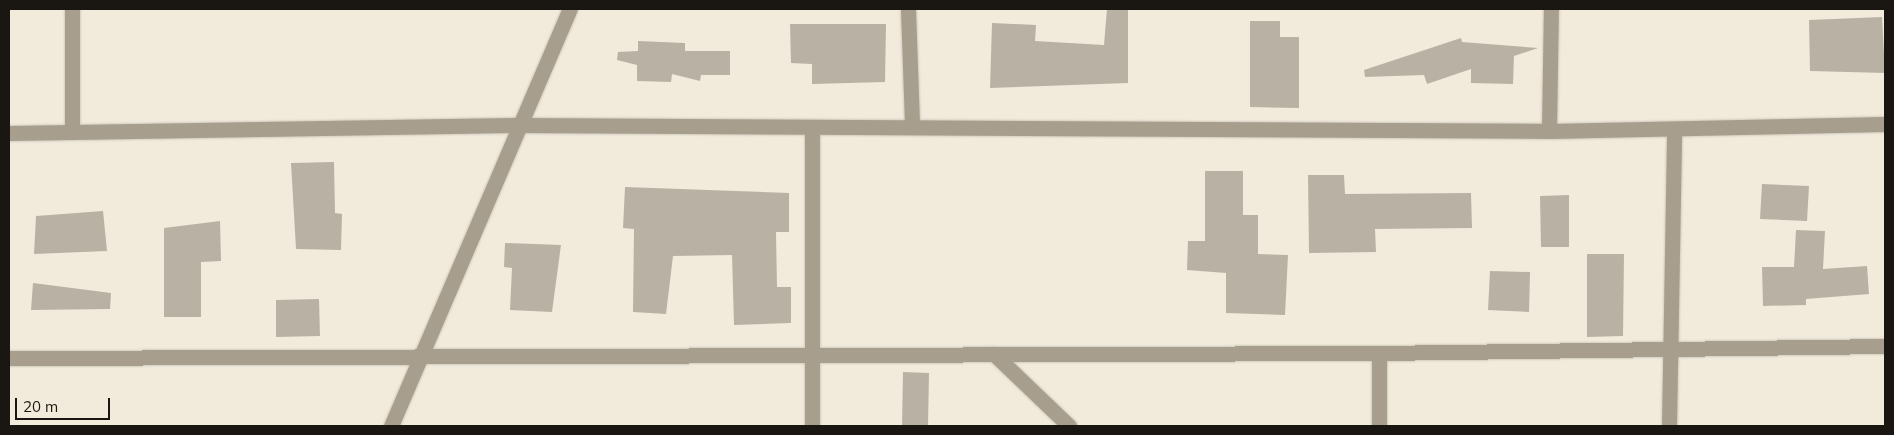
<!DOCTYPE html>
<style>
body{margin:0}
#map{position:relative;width:1894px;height:435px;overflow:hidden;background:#f2ebdc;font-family:Mulish,sans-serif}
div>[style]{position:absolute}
.building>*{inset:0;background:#b9b2a4}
.roads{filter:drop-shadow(0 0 1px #cfc9bc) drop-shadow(0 0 1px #cfc9bc)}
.street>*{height:15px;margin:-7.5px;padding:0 7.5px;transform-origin:7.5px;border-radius:7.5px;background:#a79e8e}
span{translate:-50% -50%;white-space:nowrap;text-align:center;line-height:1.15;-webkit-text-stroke:4px #f2ebdc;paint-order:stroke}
.frame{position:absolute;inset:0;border:10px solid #1a1712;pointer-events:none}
.scale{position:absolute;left:15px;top:398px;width:95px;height:22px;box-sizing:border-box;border:2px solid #1a1712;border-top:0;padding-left:6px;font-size:15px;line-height:18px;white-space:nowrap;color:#1a1712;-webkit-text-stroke:4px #f2ebdc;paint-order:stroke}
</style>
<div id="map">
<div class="building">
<i style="clip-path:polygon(1107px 9px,1128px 9px,1128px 83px,990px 88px,992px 23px,1036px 25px,1035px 41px,1104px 45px)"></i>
<i style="clip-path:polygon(1882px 17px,1885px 73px,1810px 71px,1809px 20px)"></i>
<i style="clip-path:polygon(1250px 21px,1280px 21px,1280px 37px,1299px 37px,1299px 108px,1250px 107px)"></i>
<i style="clip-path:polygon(790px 24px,886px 24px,885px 82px,812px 84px,812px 64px,791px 63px)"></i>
<i style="clip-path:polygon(1461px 38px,1462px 42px,1538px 48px,1514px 56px,1513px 84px,1471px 83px,1471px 69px,1427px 84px,1424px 75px,1365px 77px,1364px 70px)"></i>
<i style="clip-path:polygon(638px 41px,685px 43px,685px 51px,730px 51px,730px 75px,701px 75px,700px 81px,672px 74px,671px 82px,637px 81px,637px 65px,617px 60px,618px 52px,638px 51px)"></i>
<i style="clip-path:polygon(334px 162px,335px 213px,342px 214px,341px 250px,296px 249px,291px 163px)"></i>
<i style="clip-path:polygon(1205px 171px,1243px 171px,1243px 215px,1258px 215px,1258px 254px,1288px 255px,1285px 315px,1226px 313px,1226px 273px,1187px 270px,1188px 241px,1205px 241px)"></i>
<i style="clip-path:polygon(1308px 175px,1344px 175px,1345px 194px,1471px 193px,1472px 228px,1375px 229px,1376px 252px,1309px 253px)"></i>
<i style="clip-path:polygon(1762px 184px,1809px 186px,1807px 221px,1760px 219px)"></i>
<i style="clip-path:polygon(625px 187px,789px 193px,789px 232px,776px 232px,777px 287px,791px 287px,791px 323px,734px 325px,732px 255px,673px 256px,666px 314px,633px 312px,634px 229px,623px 228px)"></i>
<i style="clip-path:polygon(1569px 195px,1569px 247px,1541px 247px,1540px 196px)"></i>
<i style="clip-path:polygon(103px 211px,107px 251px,34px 254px,36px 216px)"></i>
<i style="clip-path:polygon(220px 221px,221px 261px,201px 262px,201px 317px,164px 317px,164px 228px)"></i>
<i style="clip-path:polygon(1796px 230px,1825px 231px,1823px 269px,1867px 266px,1869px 294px,1806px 299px,1806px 305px,1763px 306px,1762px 267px,1794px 267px)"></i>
<i style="clip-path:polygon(505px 243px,561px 245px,552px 312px,510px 310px,512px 268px,504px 267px)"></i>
<i style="clip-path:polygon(1587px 254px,1624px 254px,1623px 336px,1587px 337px)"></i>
<i style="clip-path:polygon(1490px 271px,1530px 272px,1529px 312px,1488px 310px)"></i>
<i style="clip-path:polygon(33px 283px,111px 293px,110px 309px,31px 310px)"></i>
<i style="clip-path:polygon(319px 299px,320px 336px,276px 337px,276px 300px)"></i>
<i style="clip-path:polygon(903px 372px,929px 373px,928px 426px,902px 426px)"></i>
</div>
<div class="roads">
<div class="street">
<i style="left:908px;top:9px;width:117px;rotate:88deg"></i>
<i style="left:1549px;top:131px;width:122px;rotate:-89.1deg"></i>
<i style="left:72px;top:132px;width:123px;rotate:-90deg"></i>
<i style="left:9px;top:133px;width:508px;rotate:-0.9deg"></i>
<i style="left:517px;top:125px;width:1032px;rotate:0.33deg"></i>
<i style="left:1549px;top:131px;width:336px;rotate:-1.2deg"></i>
<i style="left:1379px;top:353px;width:73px;rotate:90deg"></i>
<i style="left:994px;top:354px;width:104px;rotate:43.8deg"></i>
<i style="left:9px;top:358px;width:1370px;rotate:-0.21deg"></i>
<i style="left:1379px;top:353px;width:506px;rotate:-0.79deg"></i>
<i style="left:391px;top:426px;width:454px;rotate:-66.8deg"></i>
<i style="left:812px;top:426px;width:299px;rotate:-90deg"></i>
<i style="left:1669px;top:426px;width:296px;rotate:-89deg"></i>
</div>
</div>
<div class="frame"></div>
<div class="scale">20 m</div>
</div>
